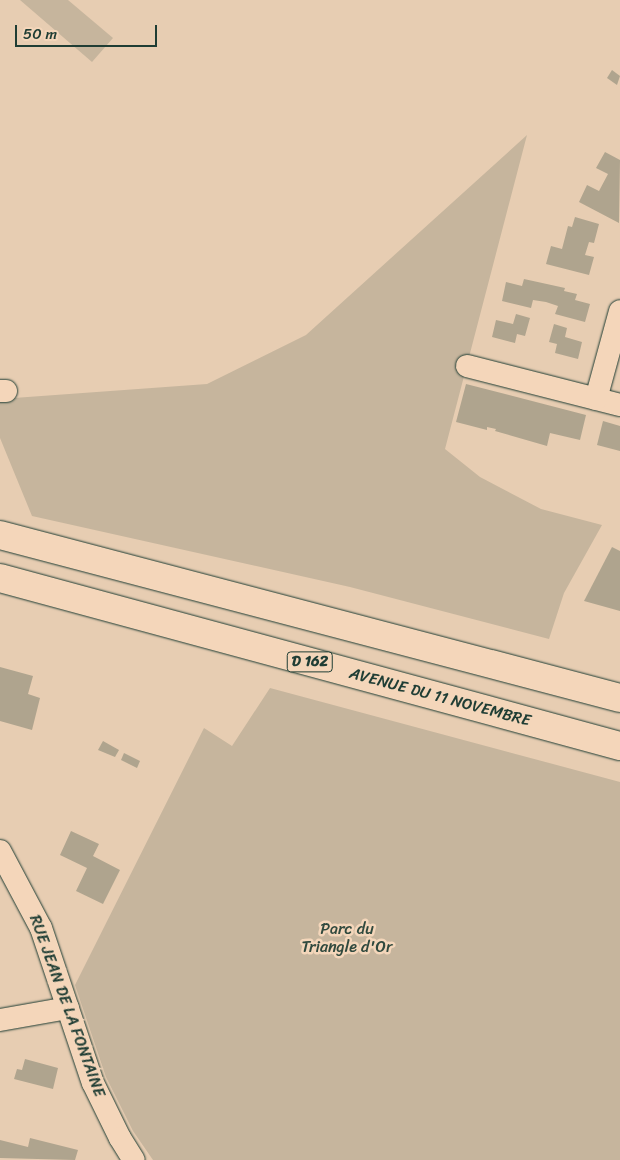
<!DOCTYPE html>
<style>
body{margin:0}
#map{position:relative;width:620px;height:1160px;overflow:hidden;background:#e7cdb2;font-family:Sriracha,sans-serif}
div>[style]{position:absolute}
.green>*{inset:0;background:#c6b59d}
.building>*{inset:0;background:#afa48e}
.roads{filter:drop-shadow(0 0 1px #1f3d34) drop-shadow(0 0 1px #1f3d34)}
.minor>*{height:22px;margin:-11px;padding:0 11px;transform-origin:11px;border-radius:11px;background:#f4d6ba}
.major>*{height:28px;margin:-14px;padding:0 14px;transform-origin:14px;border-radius:14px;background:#f4d6ba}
span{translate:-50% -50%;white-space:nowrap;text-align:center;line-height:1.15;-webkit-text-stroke:5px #f4d6ba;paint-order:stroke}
.shield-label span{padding:1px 4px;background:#f4d6ba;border:1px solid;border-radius:4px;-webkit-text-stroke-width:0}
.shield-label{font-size:15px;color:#1f3d34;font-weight:700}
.street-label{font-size:16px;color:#1f3d34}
.park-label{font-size:16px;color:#30493e}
.scale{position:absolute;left:15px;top:25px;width:142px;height:22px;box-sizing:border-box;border:2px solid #1f3d34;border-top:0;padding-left:6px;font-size:15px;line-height:18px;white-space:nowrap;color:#1f3d34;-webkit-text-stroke:4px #f4d6ba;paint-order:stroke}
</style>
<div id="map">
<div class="green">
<i style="clip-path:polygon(20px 0,68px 0,113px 38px,92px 62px)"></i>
<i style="clip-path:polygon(527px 135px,445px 449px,480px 477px,541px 509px,602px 525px,564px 593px,549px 639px,350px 587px,32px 516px,0 438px,0 399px,207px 384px,306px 335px)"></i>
<i style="clip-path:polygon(270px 688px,620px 782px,620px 1160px,153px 1160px,133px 1131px,106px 1077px,75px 985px,204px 728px,232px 746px)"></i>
</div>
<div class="building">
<i style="clip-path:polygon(612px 70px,620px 76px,617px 85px,607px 78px)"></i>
<i style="clip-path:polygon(605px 152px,620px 160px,619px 223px,579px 202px,587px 185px,599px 191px,608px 174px,596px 168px)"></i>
<i style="clip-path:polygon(575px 217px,599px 224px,594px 243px,589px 242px,585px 255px,594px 257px,589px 275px,546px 264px,551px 246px,562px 249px,568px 226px,572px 227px)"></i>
<i style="clip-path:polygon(524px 279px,565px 288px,564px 291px,577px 294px,575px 300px,590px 304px,585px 322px,555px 314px,558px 306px,546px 302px,533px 300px,531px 308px,502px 301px,506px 282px,522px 286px)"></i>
<i style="clip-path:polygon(516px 314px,530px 318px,525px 336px,517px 334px,515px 343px,492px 337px,496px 320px,513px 324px)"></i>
<i style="clip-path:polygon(554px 324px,567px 328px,565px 337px,582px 342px,578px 359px,555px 353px,557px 344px,549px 342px)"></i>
<i style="clip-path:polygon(466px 384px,586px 415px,580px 440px,550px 433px,547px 446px,495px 431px,496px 429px,487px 427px,487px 430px,456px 422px)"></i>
<i style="clip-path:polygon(603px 421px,620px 426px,620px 451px,597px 445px)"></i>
<i style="clip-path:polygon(612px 547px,620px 551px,620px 611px,584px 601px)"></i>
<i style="clip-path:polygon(0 667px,33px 676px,28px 694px,40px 698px,32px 730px,0 721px)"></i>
<i style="clip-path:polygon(103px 741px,119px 750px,115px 757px,98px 750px)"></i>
<i style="clip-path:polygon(124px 753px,140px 761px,137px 768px,121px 760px)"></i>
<i style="clip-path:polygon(71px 831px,99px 844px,93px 856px,120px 870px,103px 904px,76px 891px,87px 868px,60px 855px)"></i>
<i style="clip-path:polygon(25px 1059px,58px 1068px,53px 1089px,14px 1079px,17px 1069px,22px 1070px)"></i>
<i style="clip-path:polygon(30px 1138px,78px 1150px,75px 1160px,0 1158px,0 1140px,28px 1147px)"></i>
</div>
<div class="roads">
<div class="minor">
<i style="left:467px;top:366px;width:158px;rotate:14.3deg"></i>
<i style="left:0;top:391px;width:6px"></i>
<i style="left:596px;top:399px;width:91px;rotate:-74.7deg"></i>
<i style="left:0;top:851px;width:87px;rotate:62deg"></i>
<i style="left:41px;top:928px;width:163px;rotate:71.5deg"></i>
<i style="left:93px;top:1083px;width:61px;rotate:63.9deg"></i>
<i style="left:120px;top:1138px;width:26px;rotate:58deg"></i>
<i style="left:0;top:1020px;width:69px;rotate:-10deg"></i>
</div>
<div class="major">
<i style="left:0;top:535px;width:641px;rotate:14.73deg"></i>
<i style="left:0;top:578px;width:642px;rotate:15.16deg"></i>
</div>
</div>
<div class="shield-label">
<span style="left:310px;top:662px">D 162</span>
</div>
<div class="street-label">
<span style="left:440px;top:697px;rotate:15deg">AVENUE DU 11 NOVEMBRE</span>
<span style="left:67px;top:1006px;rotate:70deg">RUE JEAN DE LA FONTAINE</span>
</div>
<div class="park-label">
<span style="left:347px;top:938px">Parc du<br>Triangle d'Or</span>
</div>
<div class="scale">50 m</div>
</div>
